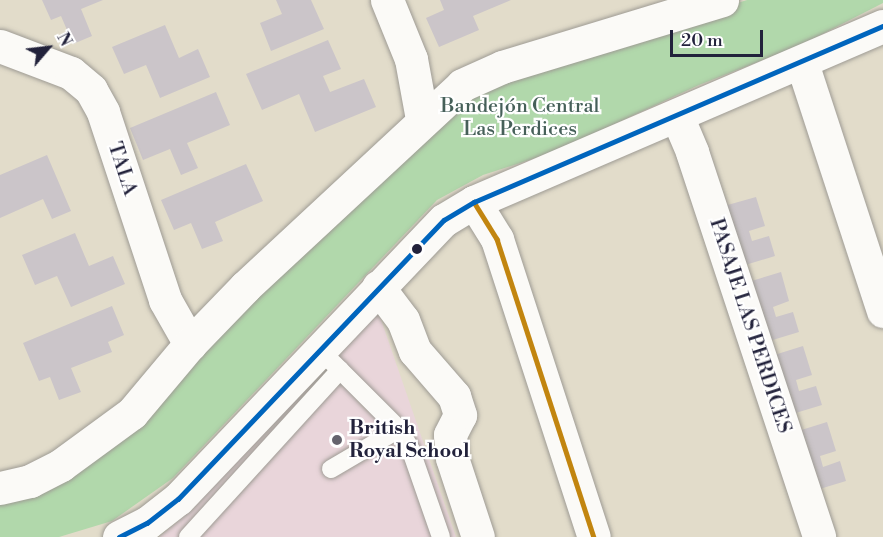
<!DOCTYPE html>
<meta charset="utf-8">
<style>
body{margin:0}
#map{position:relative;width:883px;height:537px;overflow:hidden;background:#e2dcca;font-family:"Libre Bodoni",serif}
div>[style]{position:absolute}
.built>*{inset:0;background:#e9d5da}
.green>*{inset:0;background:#b1d8ab}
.building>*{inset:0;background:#cbc5c9}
.roads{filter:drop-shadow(0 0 2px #9e9b94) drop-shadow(0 0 2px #9e9b94)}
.lane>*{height:18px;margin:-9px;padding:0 9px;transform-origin:9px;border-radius:9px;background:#fbfaf7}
.street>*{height:33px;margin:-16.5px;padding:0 16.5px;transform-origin:16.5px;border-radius:16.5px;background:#fbfaf7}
.primary>*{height:33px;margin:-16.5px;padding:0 16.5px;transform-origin:16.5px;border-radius:16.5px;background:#fbfaf7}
.bus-1>*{height:4.5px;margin:-2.25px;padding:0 2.25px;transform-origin:2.25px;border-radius:2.25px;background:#c2850f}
.bus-2>*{height:4.5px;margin:-2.25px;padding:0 2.25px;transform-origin:2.25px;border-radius:2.25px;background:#0065bd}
.dots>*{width:16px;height:16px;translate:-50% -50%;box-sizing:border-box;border:3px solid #fff;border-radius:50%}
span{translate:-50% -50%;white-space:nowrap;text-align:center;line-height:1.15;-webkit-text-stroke:4.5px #fff;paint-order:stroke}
.park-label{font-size:20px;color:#466059}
.street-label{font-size:20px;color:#22223b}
.poi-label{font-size:20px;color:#22223b;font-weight:700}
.left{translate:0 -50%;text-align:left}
.north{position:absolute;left:18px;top:18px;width:60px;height:60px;-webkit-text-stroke:4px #fff;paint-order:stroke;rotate:62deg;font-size:16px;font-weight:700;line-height:24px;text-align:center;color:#22223b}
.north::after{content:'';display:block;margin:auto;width:21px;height:27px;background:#22223b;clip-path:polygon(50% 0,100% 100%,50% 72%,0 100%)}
.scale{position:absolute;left:670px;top:30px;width:93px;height:27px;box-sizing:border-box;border:3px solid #22223b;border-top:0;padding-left:8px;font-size:18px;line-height:21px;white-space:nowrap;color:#22223b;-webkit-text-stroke:4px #fff;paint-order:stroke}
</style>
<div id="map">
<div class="built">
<i style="clip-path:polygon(377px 308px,456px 537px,159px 537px,194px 508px,309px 372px)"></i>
</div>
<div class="green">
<i style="clip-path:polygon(747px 0,883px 0,883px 3px,801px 45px,699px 85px,554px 152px,483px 175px,437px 200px,173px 478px,112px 521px,59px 537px,0 537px,0 496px,228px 326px,435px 124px,498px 79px)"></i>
</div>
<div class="building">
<i style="clip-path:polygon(42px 0,103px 0,81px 9px,92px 36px,73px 44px,61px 16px,51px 20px)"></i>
<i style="clip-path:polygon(276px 0,311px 0,324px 29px,271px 51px,260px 23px,282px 14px)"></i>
<i style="clip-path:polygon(440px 0,511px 0,473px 16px,479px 30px,439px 47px,426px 18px,444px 10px)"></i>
<i style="clip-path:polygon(165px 25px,179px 58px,198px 49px,210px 77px,160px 98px,146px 65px,124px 74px,112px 47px)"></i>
<i style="clip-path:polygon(328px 40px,341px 69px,323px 76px,330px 92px,364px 79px,376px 107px,315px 132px,299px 94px,262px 110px,246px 74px)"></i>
<i style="clip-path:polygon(216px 92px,230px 125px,187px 143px,198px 168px,181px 175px,170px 149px,143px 160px,130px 128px)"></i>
<i style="clip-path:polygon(47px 155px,71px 211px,52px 219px,43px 199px,0 218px,0 175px)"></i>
<i style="clip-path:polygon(246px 164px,263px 201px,215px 222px,223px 241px,202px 249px,191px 223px,174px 230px,161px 200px)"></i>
<i style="clip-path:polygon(756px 197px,765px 226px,749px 231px,752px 241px,769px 236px,775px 256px,742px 266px,724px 206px)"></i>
<i style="clip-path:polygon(75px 233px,89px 266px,113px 256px,125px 284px,71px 307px,57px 276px,35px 285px,22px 255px)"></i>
<i style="clip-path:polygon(781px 272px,789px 301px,773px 307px,776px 317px,793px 312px,799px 332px,766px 342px,748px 282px)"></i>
<i style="clip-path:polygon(112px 306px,124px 335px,108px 342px,112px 352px,71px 368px,81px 392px,59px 400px,50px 377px,39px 381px,23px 343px)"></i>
<i style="clip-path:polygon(803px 346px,812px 375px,796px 380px,799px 391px,816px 386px,822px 405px,789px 415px,771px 356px)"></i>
<i style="clip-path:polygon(827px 422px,836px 451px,820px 456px,823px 467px,840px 461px,846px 481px,813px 491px,795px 432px)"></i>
</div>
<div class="roads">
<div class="lane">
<i style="left:318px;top:348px;width:115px;rotate:45deg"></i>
<i style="left:399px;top:429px;width:22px;rotate:60deg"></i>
<i style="left:410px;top:448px;width:94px;rotate:70.8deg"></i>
<i style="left:331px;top:469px;width:79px;rotate:-30.5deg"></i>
<i style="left:188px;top:537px;width:226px;rotate:-47.7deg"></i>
</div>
<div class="street">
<i style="left:387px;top:0;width:64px;rotate:67.9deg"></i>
<i style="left:411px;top:59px;width:61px;rotate:79.6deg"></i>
<i style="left:0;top:46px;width:76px;rotate:20.8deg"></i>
<i style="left:71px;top:73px;width:26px;rotate:40deg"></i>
<i style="left:91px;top:90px;width:25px;rotate:61deg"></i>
<i style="left:103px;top:112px;width:198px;rotate:71.7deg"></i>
<i style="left:165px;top:300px;width:51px;rotate:60.4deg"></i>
<i style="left:802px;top:63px;width:261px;rotate:71.9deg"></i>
<i style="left:677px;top:116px;width:39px;rotate:67deg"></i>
<i style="left:692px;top:152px;width:405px;rotate:71.7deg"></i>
<i style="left:474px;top:202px;width:44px;rotate:58.1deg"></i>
<i style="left:497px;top:239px;width:313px;rotate:72deg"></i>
<i style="left:378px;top:287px;width:41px;rotate:52.9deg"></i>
<i style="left:403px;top:320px;width:33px;rotate:69deg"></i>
<i style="left:415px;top:351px;width:60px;rotate:49.1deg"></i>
<i style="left:454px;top:396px;width:20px;rotate:72deg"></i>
<i style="left:460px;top:415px;width:22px;rotate:117deg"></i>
<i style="left:450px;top:435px;width:23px;rotate:85deg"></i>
<i style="left:452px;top:458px;width:83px;rotate:71.8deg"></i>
</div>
<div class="primary">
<i style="left:0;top:488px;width:31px;rotate:-13deg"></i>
<i style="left:30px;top:481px;width:35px;rotate:-27deg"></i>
<i style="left:61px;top:465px;width:88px;rotate:-36.2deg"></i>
<i style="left:132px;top:413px;width:90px;rotate:-50deg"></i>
<i style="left:190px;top:344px;width:79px;rotate:-46deg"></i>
<i style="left:245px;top:287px;width:296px;rotate:-42.9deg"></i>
<i style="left:462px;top:85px;width:44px;rotate:-24.2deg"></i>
<i style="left:502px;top:67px;width:230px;rotate:-16.9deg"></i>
<i style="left:119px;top:537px;width:31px;rotate:-27deg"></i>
<i style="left:147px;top:523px;width:39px;rotate:-38deg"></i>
<i style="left:178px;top:499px;width:385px;rotate:-46.4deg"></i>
<i style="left:444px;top:220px;width:35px;rotate:-31deg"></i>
<i style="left:474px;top:202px;width:445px;rotate:-23.3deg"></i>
</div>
</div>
<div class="bus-1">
<i style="left:474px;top:202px;width:44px;rotate:58.1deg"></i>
<i style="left:497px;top:239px;width:313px;rotate:72deg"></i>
</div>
<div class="bus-2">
<i style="left:119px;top:537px;width:31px;rotate:-27deg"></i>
<i style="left:147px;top:523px;width:39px;rotate:-38deg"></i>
<i style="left:178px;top:499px;width:385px;rotate:-46.4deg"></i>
<i style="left:444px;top:220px;width:35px;rotate:-31deg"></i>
<i style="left:474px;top:202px;width:445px;rotate:-23.3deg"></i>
</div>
<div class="dots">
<i style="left:417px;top:249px;background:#22223b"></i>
<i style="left:337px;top:440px;background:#65636d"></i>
</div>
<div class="park-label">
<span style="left:520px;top:118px">Bandejón Central<br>Las Perdices</span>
</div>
<div class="street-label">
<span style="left:122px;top:169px;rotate:72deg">TALA</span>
<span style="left:750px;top:326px;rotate:72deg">PASAJE LAS PERDICES</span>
</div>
<div class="poi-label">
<span class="left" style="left:349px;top:440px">British<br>Royal School</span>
</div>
<div class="north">N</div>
<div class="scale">20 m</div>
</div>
